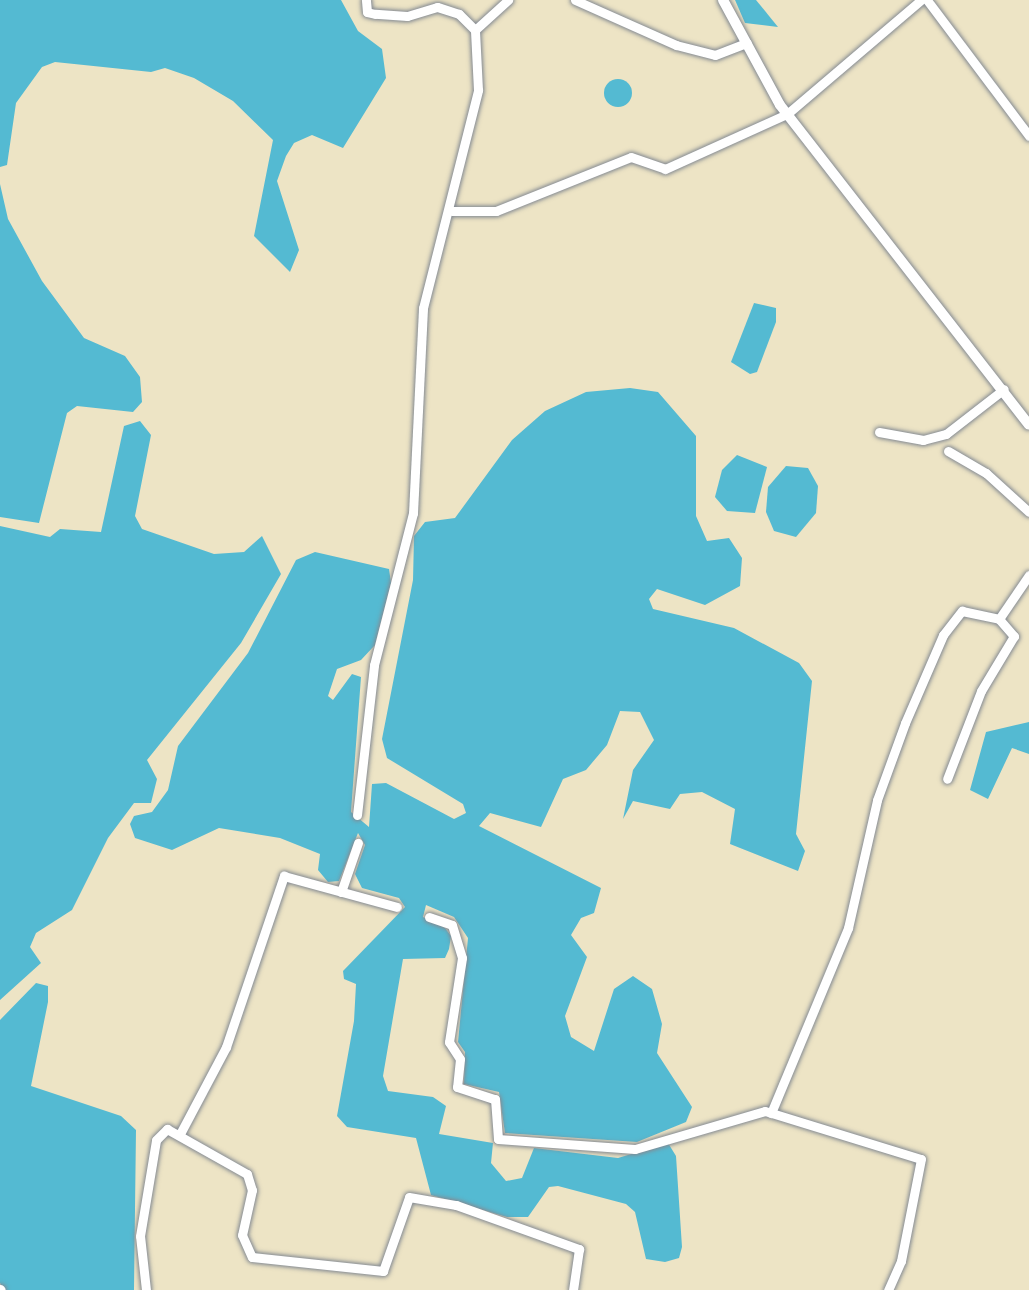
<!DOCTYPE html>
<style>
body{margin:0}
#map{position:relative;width:1029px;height:1290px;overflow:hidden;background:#ede4c5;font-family:"Shantell Sans",sans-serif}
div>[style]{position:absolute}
.water>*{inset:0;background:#54bad2}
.round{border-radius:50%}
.roads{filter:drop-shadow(0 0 2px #848a92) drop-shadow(0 0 2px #848a92)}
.minor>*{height:9px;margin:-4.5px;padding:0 4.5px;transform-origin:4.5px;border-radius:4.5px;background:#fff}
.tertiary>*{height:10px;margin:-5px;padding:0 5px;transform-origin:5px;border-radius:5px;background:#fff}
span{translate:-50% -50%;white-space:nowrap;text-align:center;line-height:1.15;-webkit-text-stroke:5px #fbf7ec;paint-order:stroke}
</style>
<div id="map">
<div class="water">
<i style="clip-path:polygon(0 0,341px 0,358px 31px,382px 49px,386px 78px,343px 148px,312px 135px,294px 143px,286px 156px,277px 181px,299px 250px,290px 272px,254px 236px,273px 140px,233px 101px,194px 78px,165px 68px,151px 72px,55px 62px,42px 67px,16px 103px,7px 165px,0 167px)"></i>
<i style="clip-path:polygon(735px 0,756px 0,778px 27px,745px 23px)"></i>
<i class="round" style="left:604px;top:79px;width:28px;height:28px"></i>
<i style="clip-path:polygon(0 184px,8px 219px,42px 281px,84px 338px,125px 356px,140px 377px,142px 402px,133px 412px,77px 406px,67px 413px,39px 523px,0 517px)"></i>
<i style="clip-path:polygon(754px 303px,776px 308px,776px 322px,757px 372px,750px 374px,731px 362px)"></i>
<i style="clip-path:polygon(630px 388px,658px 392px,696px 436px,696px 516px,707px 541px,729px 538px,742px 558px,740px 586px,705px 605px,657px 589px,649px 599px,653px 609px,734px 628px,799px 663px,812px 681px,796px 834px,805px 851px,798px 871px,730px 844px,735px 809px,702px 792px,680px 794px,670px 809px,633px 801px,623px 819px,633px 770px,654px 740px,640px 712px,620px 711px,607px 745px,586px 770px,563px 779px,541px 827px,490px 813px,479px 826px,601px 888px,594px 913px,581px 918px,571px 935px,587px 957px,565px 1016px,571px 1037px,594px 1051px,614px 989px,633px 976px,652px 989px,662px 1024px,657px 1053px,692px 1107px,686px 1122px,637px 1142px,505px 1133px,499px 1092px,464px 1084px,465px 1052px,458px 1042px,468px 938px,454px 917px,426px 905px,423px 917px,445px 928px,451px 936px,449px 949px,445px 958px,403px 959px,383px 1076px,388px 1091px,433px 1097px,446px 1106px,439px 1134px,493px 1143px,491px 1163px,506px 1181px,522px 1178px,534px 1148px,618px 1158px,668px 1143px,676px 1156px,682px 1247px,679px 1258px,665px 1262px,646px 1259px,635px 1212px,626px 1204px,558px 1186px,549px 1187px,528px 1217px,507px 1217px,431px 1195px,416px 1138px,347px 1127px,337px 1116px,354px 1021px,356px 984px,344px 979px,343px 971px,405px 907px,399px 898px,362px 888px,355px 874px,365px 845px,358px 833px,339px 881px,328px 882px,318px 870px,320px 854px,280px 838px,219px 828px,172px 850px,135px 838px,130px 824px,134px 816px,152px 812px,168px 790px,178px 746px,248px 653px,296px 560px,315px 552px,389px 569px,391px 583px,375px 645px,361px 660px,337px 669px,328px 696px,333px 700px,352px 674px,361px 677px,351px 812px,369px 827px,372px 784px,386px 783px,454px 819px,466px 813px,463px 804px,387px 758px,382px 739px,413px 580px,414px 536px,425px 522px,455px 518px,512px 440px,545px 411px,586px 392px)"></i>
<i style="clip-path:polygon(140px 421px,151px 435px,135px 516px,142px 529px,214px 554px,244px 552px,262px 536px,281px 574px,241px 643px,147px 760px,157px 779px,151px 803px,134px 803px,108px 838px,72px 910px,36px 933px,30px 947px,41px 963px,0 1000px,0 526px,50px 537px,60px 529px,101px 532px,124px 426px)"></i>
<i style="clip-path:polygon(737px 455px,767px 467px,755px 513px,727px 511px,715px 497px,722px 470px)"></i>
<i style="clip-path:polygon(786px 466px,808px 468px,818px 486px,816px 513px,796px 537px,774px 531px,766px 512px,768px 487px)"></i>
<i style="clip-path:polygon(1029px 722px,1029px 754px,1012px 748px,988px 799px,970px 790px,986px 732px)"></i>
<i style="clip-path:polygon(36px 983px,48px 986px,48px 1002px,31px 1086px,121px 1116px,136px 1130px,134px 1290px,4px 1290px,0 1283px,0 1020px)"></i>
</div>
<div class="roads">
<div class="minor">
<i style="left:575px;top:0;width:111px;rotate:24deg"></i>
<i style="left:676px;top:45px;width:40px;rotate:14.4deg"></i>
<i style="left:715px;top:55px;width:34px;rotate:-21deg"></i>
<i style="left:927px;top:0;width:170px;rotate:53.1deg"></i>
<i style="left:475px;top:30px;width:45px;rotate:-42.3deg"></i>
<i style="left:452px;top:211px;width:44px"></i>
<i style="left:496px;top:211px;width:145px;rotate:-21.8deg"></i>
<i style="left:631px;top:157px;width:36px;rotate:19deg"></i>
<i style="left:665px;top:169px;width:134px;rotate:-24.3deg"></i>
<i style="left:787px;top:114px;width:176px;rotate:-40.4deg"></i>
<i style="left:879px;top:432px;width:45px;rotate:10.3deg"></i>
<i style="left:923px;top:440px;width:24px;rotate:-15deg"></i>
<i style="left:946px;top:434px;width:73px;rotate:-37.8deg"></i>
<i style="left:948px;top:451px;width:44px;rotate:30.1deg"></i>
<i style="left:986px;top:473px;width:58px;rotate:42.2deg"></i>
<i style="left:999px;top:619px;width:53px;rotate:-55.7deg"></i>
<i style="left:357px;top:815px;width:151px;rotate:-83.5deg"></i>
<i style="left:374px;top:665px;width:157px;rotate:-75.6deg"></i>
<i style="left:413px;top:513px;width:205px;rotate:-87.2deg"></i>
<i style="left:423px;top:308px;width:225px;rotate:-75.8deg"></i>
<i style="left:478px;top:90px;width:60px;rotate:-92.9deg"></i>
<i style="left:475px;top:30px;width:23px;rotate:-135deg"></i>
<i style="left:459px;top:14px;width:23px;rotate:-162deg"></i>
<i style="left:437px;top:7px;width:31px;rotate:163deg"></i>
<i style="left:407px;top:16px;width:32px;rotate:-176deg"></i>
<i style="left:375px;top:14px;width:8px;rotate:-166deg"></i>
<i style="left:367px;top:12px;width:12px;rotate:-95deg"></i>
<i style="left:341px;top:892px;width:52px;rotate:-70.9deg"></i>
<i style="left:429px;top:917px;width:24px;rotate:19deg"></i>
<i style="left:452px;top:925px;width:34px;rotate:73deg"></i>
<i style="left:462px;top:958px;width:85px;rotate:98.8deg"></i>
<i style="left:449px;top:1042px;width:20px;rotate:57deg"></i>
<i style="left:460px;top:1059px;width:28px;rotate:96deg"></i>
<i style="left:457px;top:1087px;width:40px;rotate:18deg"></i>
<i style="left:495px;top:1099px;width:40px;rotate:85.7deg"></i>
<i style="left:498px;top:1139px;width:137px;rotate:4.2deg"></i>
<i style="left:635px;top:1149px;width:135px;rotate:-16.3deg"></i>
<i style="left:765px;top:1111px;width:163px;rotate:17.1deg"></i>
<i style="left:921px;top:1159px;width:104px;rotate:101.1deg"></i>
<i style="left:901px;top:1261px;width:32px;rotate:114deg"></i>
<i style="left:771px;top:1113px;width:200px;rotate:-67.4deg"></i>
<i style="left:848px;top:928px;width:131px;rotate:-77.2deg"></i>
<i style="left:877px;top:800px;width:82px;rotate:-70deg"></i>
<i style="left:905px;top:723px;width:96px;rotate:-66.6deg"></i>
<i style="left:943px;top:635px;width:31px;rotate:-52deg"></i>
<i style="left:962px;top:611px;width:38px;rotate:12deg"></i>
<i style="left:999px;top:619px;width:23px;rotate:49deg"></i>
<i style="left:1014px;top:636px;width:64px;rotate:121deg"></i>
<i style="left:981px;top:691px;width:94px;rotate:111.1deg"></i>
<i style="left:180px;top:1134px;width:98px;rotate:-62.1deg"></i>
<i style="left:226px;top:1047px;width:181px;rotate:-71.3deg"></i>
<i style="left:284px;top:876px;width:117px;rotate:15.3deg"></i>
<i style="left:0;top:1289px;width:1px;rotate:45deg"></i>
<i style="left:146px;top:1290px;width:54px;rotate:-96.3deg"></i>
<i style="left:140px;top:1236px;width:97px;rotate:-80.5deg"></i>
<i style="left:156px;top:1140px;width:16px;rotate:-45deg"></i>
<i style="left:167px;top:1129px;width:92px;rotate:29.4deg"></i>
<i style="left:247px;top:1174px;width:17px;rotate:73deg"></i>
<i style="left:252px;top:1190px;width:46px;rotate:102.5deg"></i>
<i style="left:242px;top:1235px;width:24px;rotate:66deg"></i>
<i style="left:252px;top:1257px;width:132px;rotate:6.1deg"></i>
<i style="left:383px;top:1271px;width:78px;rotate:-70.6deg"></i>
<i style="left:409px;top:1197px;width:48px;rotate:9.7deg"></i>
<i style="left:456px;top:1205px;width:131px;rotate:19.7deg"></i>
<i style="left:579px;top:1249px;width:41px;rotate:98.3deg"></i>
</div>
<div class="tertiary">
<i style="left:723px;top:0;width:119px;rotate:61.5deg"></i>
<i style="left:780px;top:105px;width:405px;rotate:52.1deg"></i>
</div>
</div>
</div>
